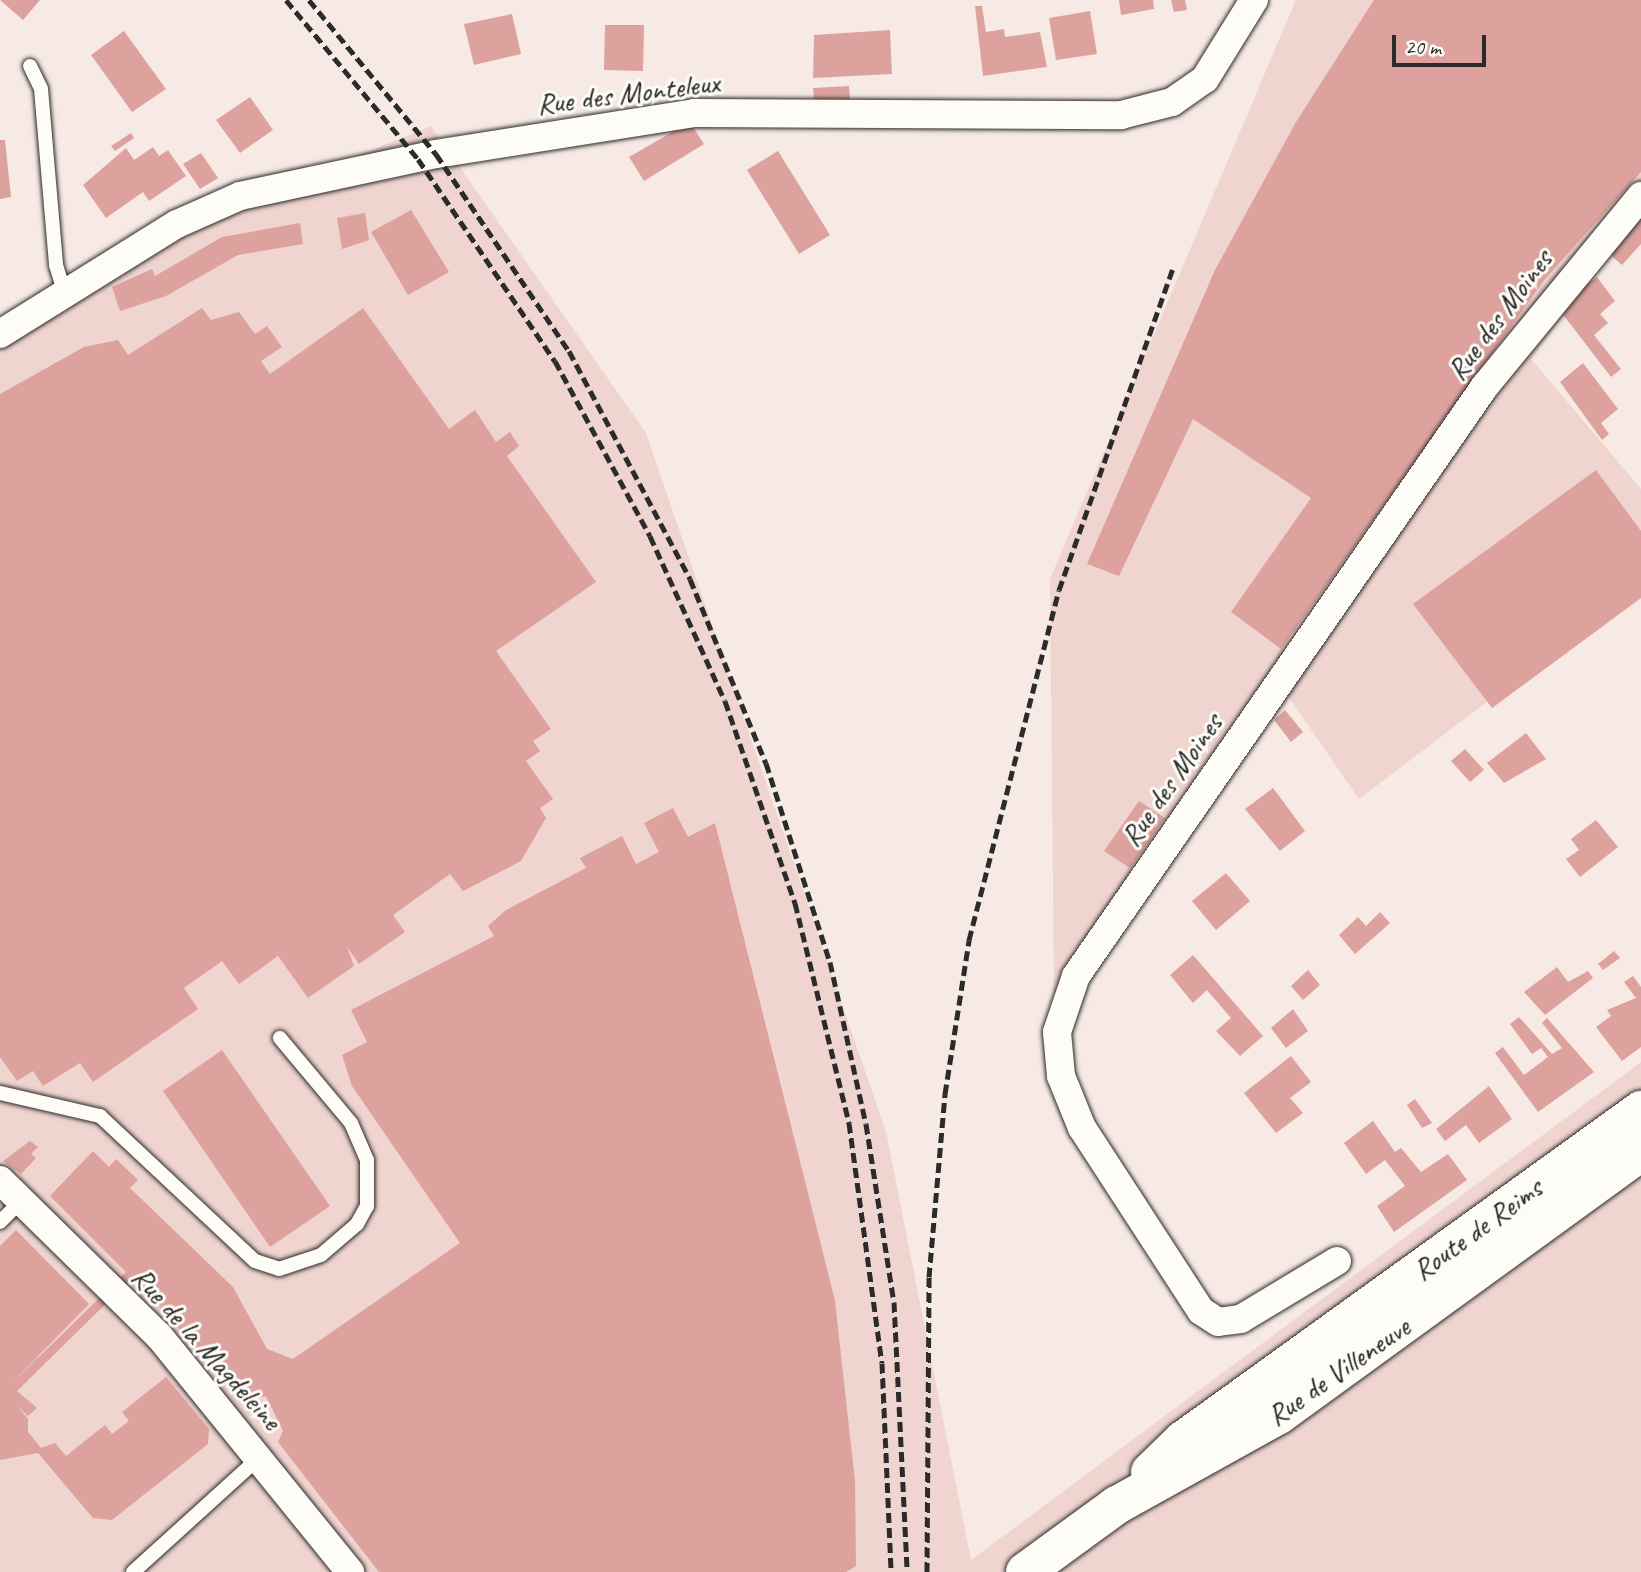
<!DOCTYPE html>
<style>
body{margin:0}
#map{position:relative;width:1641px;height:1572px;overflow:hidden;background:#f7eae5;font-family:Caveat,sans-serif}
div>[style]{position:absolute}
.built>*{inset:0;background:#efd4cf}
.building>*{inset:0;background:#dda29d}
.roads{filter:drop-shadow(0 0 2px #2b2b2b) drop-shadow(0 0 2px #2b2b2b)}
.service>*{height:14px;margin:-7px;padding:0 7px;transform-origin:7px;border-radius:7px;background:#fdfcf7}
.minor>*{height:28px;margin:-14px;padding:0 14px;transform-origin:14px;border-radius:14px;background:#fdfcf7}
.secondary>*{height:38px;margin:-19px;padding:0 19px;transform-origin:19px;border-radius:19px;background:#fdfcf7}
.rail>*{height:5px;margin-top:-2.5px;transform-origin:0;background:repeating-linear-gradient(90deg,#2b2b2b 0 10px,transparent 0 15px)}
span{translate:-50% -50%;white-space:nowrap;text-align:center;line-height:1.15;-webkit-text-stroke:6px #fdfcf7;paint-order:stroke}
.street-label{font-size:30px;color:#2b2b2b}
.scale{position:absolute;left:1392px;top:35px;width:94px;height:32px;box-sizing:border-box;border:4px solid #2b2b2b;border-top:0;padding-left:9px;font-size:21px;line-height:24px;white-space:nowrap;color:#2b2b2b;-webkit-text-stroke:5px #fdfcf7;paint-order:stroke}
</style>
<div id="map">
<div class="built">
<i style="clip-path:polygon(1296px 0,1641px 0,1641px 221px,1637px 216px,1531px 359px,1641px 489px,1641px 585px,1359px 799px,1288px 696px,1093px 962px,1054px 994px,1050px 579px)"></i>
<i style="clip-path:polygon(431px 126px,646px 433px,886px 1132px,971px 1560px,1641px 1062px,1641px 1572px,0 1572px,0 346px,160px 237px)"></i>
</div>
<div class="building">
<i style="clip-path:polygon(0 0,40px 0,23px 20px)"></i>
<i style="clip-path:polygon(1119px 0,1153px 0,1154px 9px,1121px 15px)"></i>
<i style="clip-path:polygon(1171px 0,1185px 0,1187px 10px,1174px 12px)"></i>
<i style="clip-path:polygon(1374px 0,1641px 0,1641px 172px,1545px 279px,1281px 649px,1231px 612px,1311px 498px,1193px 419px,1119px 576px,1087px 564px,1215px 270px,1296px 122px)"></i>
<i style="clip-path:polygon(975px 6px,982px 6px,986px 32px,1004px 29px,1005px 37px,1040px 32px,1047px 67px,983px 76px)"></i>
<i style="clip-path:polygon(1090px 11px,1097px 54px,1056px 60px,1049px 18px)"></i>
<i style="clip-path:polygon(512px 14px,521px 54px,474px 65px,464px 24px)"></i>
<i style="clip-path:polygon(605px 25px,644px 25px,643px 71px,604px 70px)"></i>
<i style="clip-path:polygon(890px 30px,892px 74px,813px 78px,814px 35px)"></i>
<i style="clip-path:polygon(124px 31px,166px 89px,132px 112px,91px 55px)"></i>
<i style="clip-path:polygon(849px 86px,850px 99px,814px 99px,813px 88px)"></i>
<i style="clip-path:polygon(250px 97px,273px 130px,240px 153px,216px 120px)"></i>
<i style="clip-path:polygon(693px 127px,704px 144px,644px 181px,629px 157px,679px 128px)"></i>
<i style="clip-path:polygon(131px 133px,134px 138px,115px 151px,111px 146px)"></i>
<i style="clip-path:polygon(0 140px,5px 140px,11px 197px,0 199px)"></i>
<i style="clip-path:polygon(153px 147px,159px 156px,168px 150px,186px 176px,149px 201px,143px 192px,106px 218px,83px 185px,126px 148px,134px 160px)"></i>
<i style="clip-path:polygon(778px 151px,830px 235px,799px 254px,747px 170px)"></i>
<i style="clip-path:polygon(201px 153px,218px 178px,200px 189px,183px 164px)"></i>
<i style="clip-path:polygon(411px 210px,449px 272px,408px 295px,371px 232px)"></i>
<i style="clip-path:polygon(365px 213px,369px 240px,342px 249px,337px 218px)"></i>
<i style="clip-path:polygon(1641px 213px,1641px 244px,1622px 265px,1606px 251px)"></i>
<i style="clip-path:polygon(300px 223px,303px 244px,238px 255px,166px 296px,120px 311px,112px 287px,152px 269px,155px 276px,222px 237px)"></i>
<i style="clip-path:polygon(1597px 277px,1615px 301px,1600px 314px,1608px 323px,1594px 335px,1621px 369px,1611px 377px,1558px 308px)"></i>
<i style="clip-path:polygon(202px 308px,211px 320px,239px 312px,255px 334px,267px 326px,282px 347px,261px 361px,270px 374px,363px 308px,449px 429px,475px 410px,496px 442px,510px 432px,519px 446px,507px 456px,596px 582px,496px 651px,551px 729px,533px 741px,540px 751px,526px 761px,553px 799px,540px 808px,546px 818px,521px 861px,463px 891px,450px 874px,393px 915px,405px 932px,359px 964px,347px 947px,354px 966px,308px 998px,278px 956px,239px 984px,222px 961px,184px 988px,198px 1009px,93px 1082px,80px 1063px,43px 1086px,33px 1071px,17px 1081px,0 1057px,0 394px,84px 347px,118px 340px,128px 355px)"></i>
<i style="clip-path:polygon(1583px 363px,1618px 409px,1601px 423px,1609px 434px,1602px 440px,1560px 382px)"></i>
<i style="clip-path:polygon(1596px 470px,1641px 531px,1641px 598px,1492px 708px,1413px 604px)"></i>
<i style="clip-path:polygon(1285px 710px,1303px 732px,1291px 742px,1274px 720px)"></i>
<i style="clip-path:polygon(1526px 733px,1546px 759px,1504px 783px,1487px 763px)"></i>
<i style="clip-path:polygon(1465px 749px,1484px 770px,1470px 782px,1451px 761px)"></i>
<i style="clip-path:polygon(1273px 788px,1305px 831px,1280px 851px,1245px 809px)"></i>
<i style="clip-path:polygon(1139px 801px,1165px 818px,1130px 868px,1104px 851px)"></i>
<i style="clip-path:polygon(673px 808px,688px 837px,715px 823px,835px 1301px,855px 1481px,856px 1566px,846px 1572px,379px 1572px,278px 1442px,283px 1431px,266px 1396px,246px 1402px,132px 1278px,17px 1391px,37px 1408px,28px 1416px,18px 1406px,28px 1419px,28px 1432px,41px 1448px,55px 1443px,66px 1456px,105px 1425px,112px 1434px,129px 1421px,122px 1412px,166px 1377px,209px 1429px,208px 1444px,112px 1520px,93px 1518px,38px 1453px,0 1460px,0 1246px,16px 1230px,89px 1304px,11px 1384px,126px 1272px,50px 1196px,93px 1151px,109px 1167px,116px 1159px,138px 1180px,130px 1188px,233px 1287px,267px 1349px,293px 1359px,460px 1243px,352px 1086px,342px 1055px,367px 1042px,351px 1010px,494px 936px,488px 926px,506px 910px,586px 868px,580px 858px,622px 836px,636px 864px,659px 852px,644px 823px)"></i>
<i style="clip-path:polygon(1596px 820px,1618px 847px,1580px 877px,1566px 859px,1579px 850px,1571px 839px)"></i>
<i style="clip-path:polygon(1226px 873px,1250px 901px,1216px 930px,1192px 901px)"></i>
<i style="clip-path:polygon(1380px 912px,1390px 923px,1355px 954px,1339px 935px,1358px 917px,1366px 926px)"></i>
<i style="clip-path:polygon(1614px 951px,1620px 958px,1603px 970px,1598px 964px)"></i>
<i style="clip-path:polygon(1193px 955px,1263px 1036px,1240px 1056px,1216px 1031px,1231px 1018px,1207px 990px,1193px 1003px,1170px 975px)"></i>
<i style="clip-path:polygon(1557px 967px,1568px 982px,1588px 971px,1593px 978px,1545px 1015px,1524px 992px)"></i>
<i style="clip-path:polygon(1308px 970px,1320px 985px,1303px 1000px,1291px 986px)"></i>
<i style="clip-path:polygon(1633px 976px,1641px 987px,1641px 1047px,1622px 1061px,1596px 1027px,1611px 1016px,1607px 1010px,1636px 998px,1624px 982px)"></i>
<i style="clip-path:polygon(1293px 1009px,1308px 1031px,1286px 1048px,1271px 1028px)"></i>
<i style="clip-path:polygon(1519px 1017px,1552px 1054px,1562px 1048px,1542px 1023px,1547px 1018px,1594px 1072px,1538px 1112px,1495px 1053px,1503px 1047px,1524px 1075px,1548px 1057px,1541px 1048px,1532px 1054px,1510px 1024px)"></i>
<i style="clip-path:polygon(222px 1050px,330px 1206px,270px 1247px,163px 1091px)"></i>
<i style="clip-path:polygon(1291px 1056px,1311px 1082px,1290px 1098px,1303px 1113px,1276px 1133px,1244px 1093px)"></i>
<i style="clip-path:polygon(1489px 1086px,1512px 1119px,1479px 1143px,1466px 1125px,1445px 1141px,1436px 1129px)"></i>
<i style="clip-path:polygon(1415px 1099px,1432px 1123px,1422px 1128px,1407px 1105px)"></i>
<i style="clip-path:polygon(1373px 1121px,1395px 1152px,1401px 1148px,1421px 1172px,1448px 1154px,1467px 1180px,1394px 1232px,1377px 1206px,1405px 1186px,1385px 1160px,1366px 1174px,1344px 1143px)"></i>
<i style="clip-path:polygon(30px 1141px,38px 1147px,31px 1154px,36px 1158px,21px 1174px,3px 1161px)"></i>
</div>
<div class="roads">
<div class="service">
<i style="left:30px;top:66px;width:25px;rotate:64deg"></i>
<i style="left:41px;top:89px;width:177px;rotate:85.1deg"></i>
<i style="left:56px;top:265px;width:31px;rotate:73deg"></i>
<i style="left:0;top:1093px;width:103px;rotate:13deg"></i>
<i style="left:100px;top:1116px;width:212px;rotate:43.1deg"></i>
<i style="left:255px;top:1261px;width:25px;rotate:18deg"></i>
<i style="left:279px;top:1269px;width:44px;rotate:-18.4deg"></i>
<i style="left:321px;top:1255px;width:48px;rotate:-40.7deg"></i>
<i style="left:357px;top:1224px;width:21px;rotate:-61deg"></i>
<i style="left:367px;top:1206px;width:46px;rotate:-90deg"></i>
<i style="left:367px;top:1160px;width:40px;rotate:-113.4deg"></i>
<i style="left:351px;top:1123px;width:111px;rotate:-129.9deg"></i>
<i style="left:0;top:1222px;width:33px;rotate:-45deg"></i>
<i style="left:133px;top:1572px;width:171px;rotate:-42.2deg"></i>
</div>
<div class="minor">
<i style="left:0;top:334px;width:208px;rotate:-31.9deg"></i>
<i style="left:177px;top:224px;width:69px;rotate:-24deg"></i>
<i style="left:240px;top:196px;width:200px;rotate:-12.1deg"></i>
<i style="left:436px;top:154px;width:261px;rotate:-9deg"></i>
<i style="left:694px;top:113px;width:427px;rotate:0.3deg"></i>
<i style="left:1121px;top:115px;width:53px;rotate:-14.3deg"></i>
<i style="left:1172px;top:102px;width:40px;rotate:-34.9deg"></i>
<i style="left:1205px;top:79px;width:93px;rotate:-58.2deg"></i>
<i style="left:0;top:1180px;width:223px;rotate:44.5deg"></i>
<i style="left:159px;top:1336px;width:304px;rotate:51deg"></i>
<i style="left:1337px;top:1261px;width:112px;rotate:148.9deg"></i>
<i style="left:1241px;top:1319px;width:23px;rotate:173deg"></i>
<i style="left:1218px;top:1322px;width:20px;rotate:-147deg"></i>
<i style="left:1201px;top:1311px;width:218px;rotate:-123deg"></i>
<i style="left:1082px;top:1128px;width:56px;rotate:-112deg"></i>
<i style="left:1061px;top:1076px;width:44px;rotate:-95.2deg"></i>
<i style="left:1057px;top:1032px;width:59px;rotate:-71.3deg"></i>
<i style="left:1076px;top:976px;width:718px;rotate:-55.27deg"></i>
<i style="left:1485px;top:386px;width:246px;rotate:-50.6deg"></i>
</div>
<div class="secondary">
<i style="left:1150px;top:1472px;width:46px;rotate:-44.1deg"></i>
<i style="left:1183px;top:1440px;width:565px;rotate:-35.77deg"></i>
<i style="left:1025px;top:1572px;width:114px;rotate:-36.1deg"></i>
<i style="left:1117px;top:1505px;width:185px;rotate:-29.1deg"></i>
<i style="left:1279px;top:1415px;width:447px;rotate:-36deg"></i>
</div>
</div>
<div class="rail">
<i style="left:286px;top:0;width:207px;rotate:50.3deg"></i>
<i style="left:418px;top:159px;width:244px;rotate:55.9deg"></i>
<i style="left:555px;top:361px;width:199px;rotate:61.5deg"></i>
<i style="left:650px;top:536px;width:181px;rotate:65.6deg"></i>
<i style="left:725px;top:701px;width:214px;rotate:70.9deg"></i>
<i style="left:795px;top:903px;width:227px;rotate:76.2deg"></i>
<i style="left:849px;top:1123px;width:242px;rotate:82.2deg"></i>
<i style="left:882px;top:1363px;width:209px;rotate:87.5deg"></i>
<i style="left:309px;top:0;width:200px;rotate:50.5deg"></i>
<i style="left:436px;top:154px;width:238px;rotate:56deg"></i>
<i style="left:569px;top:351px;width:258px;rotate:62deg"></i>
<i style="left:690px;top:579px;width:199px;rotate:67.6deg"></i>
<i style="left:766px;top:763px;width:209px;rotate:72.2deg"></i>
<i style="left:830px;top:962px;width:166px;rotate:77.5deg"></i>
<i style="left:866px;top:1124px;width:180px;rotate:81.1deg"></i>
<i style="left:894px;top:1302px;width:270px;rotate:87.2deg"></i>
<i style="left:927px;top:1572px;width:295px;rotate:-89.6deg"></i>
<i style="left:929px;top:1277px;width:184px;rotate:-85deg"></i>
<i style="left:945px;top:1094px;width:156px;rotate:-81.1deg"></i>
<i style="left:969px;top:940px;width:361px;rotate:-75.6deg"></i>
<i style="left:1059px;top:590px;width:345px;rotate:-70.5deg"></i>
</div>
<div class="street-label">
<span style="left:628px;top:93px;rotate:-7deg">Rue des Monteleux</span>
<span style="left:1499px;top:315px;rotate:-53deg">Rue des Moines</span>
<span style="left:1171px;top:780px;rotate:-55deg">Rue des Moines</span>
<span style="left:1477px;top:1229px;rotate:-36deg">Route de Reims</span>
<span style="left:207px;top:1348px;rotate:48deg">Rue de la Magdeleine</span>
<span style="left:1338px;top:1371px;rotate:-35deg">Rue de Villeneuve</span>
</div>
<div class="scale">20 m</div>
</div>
